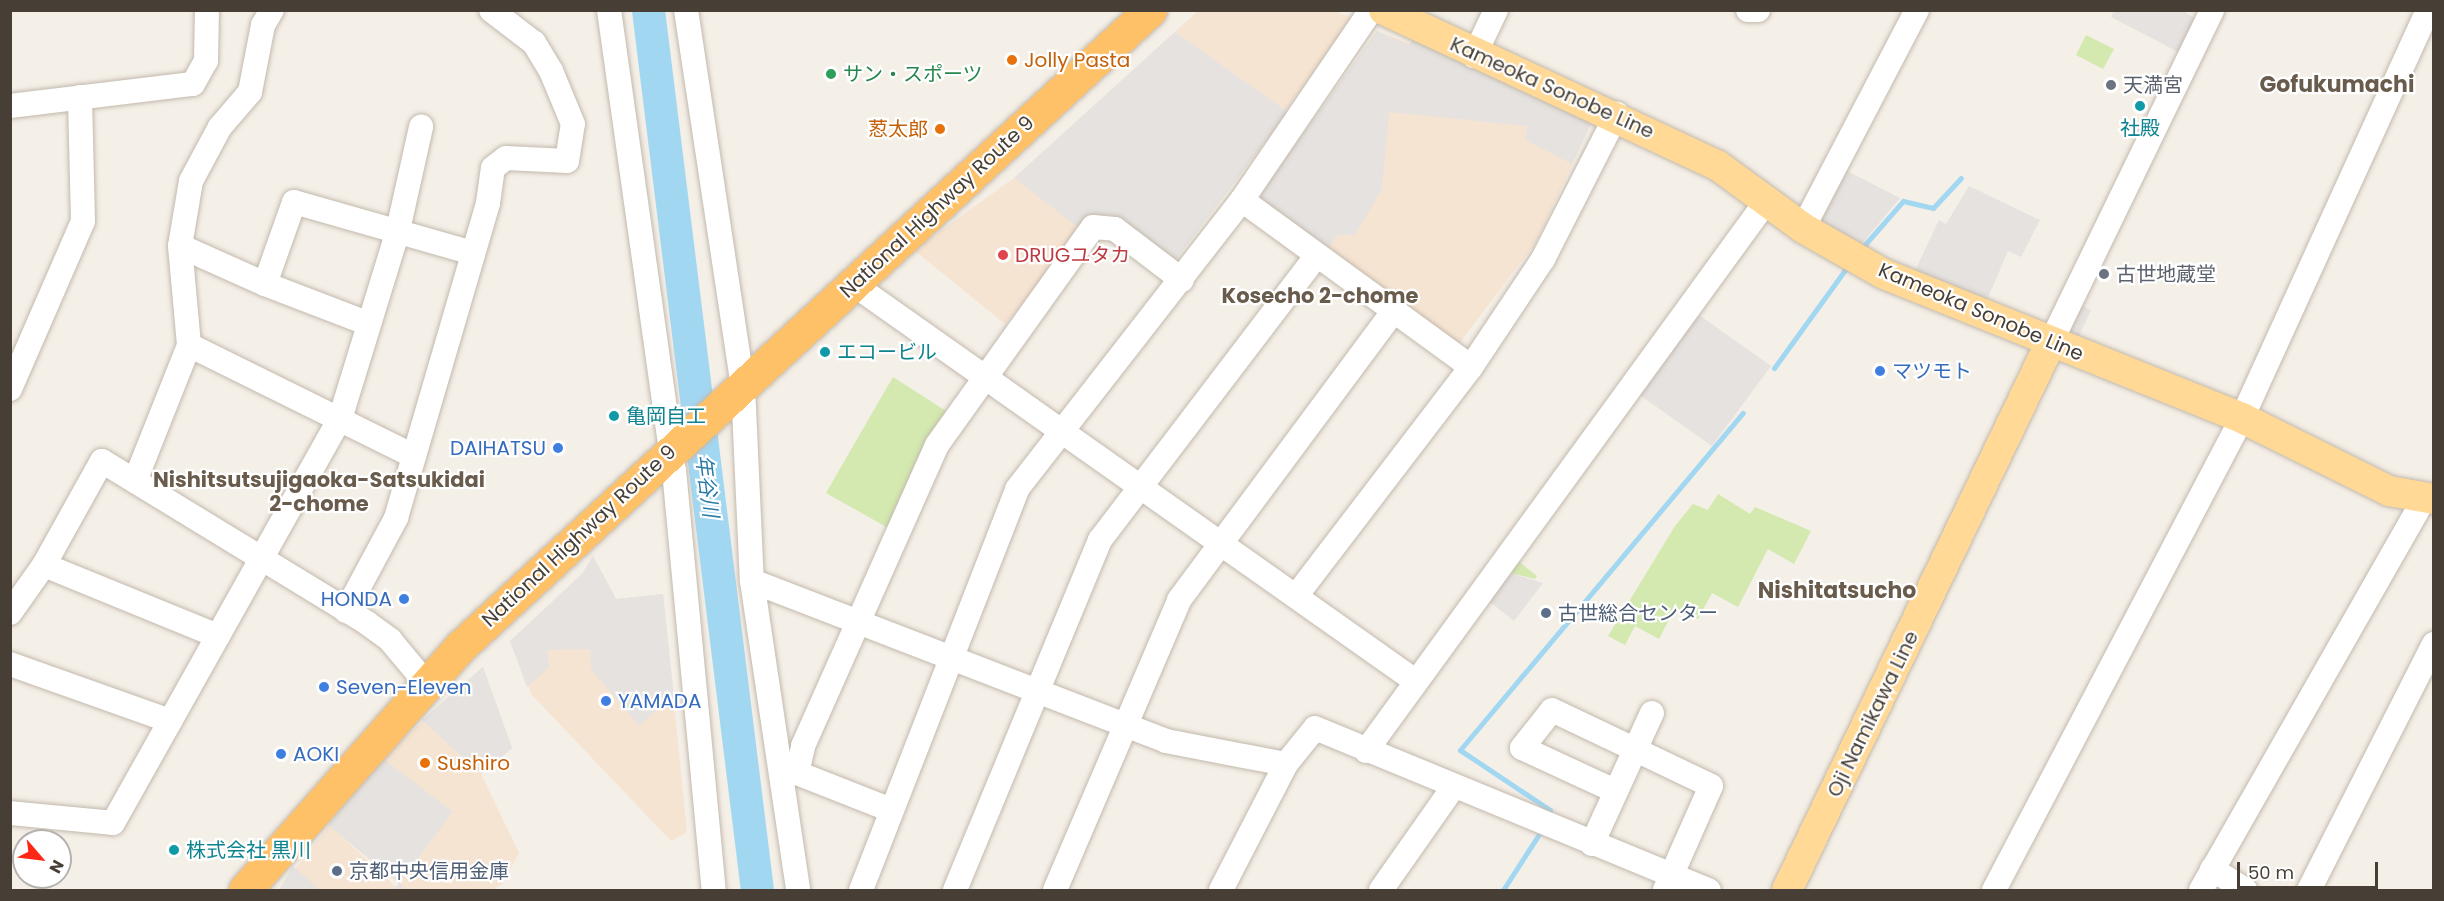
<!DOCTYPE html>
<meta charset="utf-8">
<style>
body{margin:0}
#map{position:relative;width:2444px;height:901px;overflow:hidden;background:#f4efe7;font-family:Poppins,"Noto Sans JP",sans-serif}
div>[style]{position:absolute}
.commercial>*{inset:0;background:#f6e4d2}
.green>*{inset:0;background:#d3e9af}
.parking>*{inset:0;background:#e5e2df}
.stream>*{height:5px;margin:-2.5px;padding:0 2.5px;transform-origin:2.5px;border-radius:2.5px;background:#a2d7f2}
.river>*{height:33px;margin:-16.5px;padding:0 16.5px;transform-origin:16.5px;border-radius:16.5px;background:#a2d7f2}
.roads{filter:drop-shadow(0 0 2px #c3b9ad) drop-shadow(0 0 2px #c3b9ad)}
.minor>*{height:24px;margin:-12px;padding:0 12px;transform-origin:12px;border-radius:12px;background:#fff}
.major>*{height:30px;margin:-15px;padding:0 15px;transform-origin:15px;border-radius:15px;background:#ffd995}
.highway>*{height:33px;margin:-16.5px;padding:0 16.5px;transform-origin:16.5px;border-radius:16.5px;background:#ffc167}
.dots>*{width:16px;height:16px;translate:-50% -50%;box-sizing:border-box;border:3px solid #fff;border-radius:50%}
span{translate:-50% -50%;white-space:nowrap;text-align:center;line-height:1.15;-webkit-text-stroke:4.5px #fff;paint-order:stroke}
.food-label{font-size:20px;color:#c56008}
.left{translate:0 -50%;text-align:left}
.right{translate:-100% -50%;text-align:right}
.leisure-label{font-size:20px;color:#27864d}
.worship-label{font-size:20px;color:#5b616d}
.street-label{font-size:20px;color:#473f36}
.culture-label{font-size:20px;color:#0d838f}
.health-label{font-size:20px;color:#be3a42}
.shop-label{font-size:20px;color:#366cbe}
.service-label{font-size:20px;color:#4e5e75}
.neighbourhood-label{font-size:21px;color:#6a5c4d;font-weight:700}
.water-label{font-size:21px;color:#297aa6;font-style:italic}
.quarter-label{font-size:22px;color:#6a5c4d;font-weight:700}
.frame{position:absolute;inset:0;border:12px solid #473f36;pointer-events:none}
.north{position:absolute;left:12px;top:829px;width:60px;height:60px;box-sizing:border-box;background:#fff;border:2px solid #b5b2af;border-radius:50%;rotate:118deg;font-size:16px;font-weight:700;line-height:24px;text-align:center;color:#473f36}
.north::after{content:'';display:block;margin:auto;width:21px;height:27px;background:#fe2614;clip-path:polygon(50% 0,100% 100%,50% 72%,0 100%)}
.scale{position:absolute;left:2237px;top:862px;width:141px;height:27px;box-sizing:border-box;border:3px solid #473f36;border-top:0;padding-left:8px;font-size:18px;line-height:21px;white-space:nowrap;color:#473f36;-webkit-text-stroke:4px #fff;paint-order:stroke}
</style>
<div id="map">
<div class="commercial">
<i style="clip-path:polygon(1198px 11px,1334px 11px,1353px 18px,1174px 262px,1109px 214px,1092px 218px,1005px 324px,914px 250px,1014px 178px)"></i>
<i style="clip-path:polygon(1377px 31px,1595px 115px,1536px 242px,1455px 349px,1261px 203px)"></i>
<i style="clip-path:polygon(593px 556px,616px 599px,663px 594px,687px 832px,671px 841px,532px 695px,510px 641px,582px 574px)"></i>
<i style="clip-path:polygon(483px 667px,512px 748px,481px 774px,519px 853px,502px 884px,494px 890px,406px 890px,340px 835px,399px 890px,279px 890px,382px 758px)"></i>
</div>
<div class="green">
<i style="clip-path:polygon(2086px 35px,2114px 49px,2103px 69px,2076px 55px)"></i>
<i style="clip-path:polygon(893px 377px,946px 411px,890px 529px,826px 493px)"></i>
<i style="clip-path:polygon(1718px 494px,1750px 514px,1755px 507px,1811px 531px,1794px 564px,1768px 549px,1738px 607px,1712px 593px,1698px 619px,1675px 608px,1659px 639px,1635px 626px,1625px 645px,1608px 636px,1675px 526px,1693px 504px,1708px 510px)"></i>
<i style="clip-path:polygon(1513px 557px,1537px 576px,1535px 579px,1510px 573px)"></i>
</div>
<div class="parking">
<i style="clip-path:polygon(2181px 10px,2199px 20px,2182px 54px,2111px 17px,2114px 11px)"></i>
<i style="clip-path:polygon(1377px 31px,1409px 45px,1414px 37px,1595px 115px,1572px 164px,1526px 140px,1527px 126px,1389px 112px,1382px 189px,1355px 235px,1337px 235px,1325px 252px,1261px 203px,1261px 192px)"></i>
<i style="clip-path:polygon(1175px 32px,1288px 112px,1174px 262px,1109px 214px,1092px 219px,1083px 231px,1014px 178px)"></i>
<i style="clip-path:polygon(1843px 169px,1900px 198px,1856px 251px,1813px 225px)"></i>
<i style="clip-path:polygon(1969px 186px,2040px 220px,2021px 257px,2008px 251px,1983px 309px,1912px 277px,1939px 220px,1946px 224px)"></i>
<i style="clip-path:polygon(2074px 302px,2091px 310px,2076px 342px,2059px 334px)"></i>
<i style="clip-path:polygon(1692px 310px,1771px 366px,1712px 446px,1634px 391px)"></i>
<i style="clip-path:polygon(593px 556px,616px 599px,663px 594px,675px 706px,658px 709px,639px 726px,591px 669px,590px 649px,547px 650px,549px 667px,527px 687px,510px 641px,582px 574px)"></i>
<i style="clip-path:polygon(1510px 573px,1543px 583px,1514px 621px,1490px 602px)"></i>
<i style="clip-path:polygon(483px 667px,512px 748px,481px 774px,422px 720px)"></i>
<i style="clip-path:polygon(382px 758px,453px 812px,399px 883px,406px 890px,393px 890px,399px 883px,328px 825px)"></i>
<i style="clip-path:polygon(293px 866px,320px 890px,279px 890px)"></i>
</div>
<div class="stream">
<i style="left:1861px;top:249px;width:64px;rotate:-48.8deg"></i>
<i style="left:1903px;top:201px;width:31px;rotate:13deg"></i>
<i style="left:1933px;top:208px;width:41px;rotate:-47deg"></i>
<i style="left:1774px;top:368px;width:125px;rotate:-54.1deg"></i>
<i style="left:1548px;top:817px;width:7px;rotate:-74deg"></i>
<i style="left:1550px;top:810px;width:108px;rotate:-146.3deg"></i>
<i style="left:1460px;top:750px;width:440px;rotate:-50deg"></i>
<i style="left:1503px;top:890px;width:74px;rotate:-57.2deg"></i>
</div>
<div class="river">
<i style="left:648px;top:10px;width:887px;rotate:82.94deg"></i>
</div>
<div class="roads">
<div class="minor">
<i style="left:609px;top:10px;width:465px;rotate:82deg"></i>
<i style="left:674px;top:470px;width:422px;rotate:84.6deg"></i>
<i style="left:686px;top:10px;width:380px;rotate:81.4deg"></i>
<i style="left:743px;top:386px;width:195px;rotate:87.4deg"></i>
<i style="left:752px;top:581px;width:312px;rotate:81.5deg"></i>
<i style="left:1748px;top:10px;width:10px"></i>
<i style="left:1474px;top:56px;width:51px;rotate:-64.4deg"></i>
<i style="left:10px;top:106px;width:184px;rotate:-6.9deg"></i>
<i style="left:193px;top:84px;width:26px;rotate:-61deg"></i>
<i style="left:206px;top:61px;width:51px;rotate:-88.9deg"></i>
<i style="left:1242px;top:200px;width:283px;rotate:36.1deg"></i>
<i style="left:1803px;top:228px;width:246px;rotate:-62.4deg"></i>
<i style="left:180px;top:246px;width:93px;rotate:24.1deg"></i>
<i style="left:265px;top:284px;width:87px;rotate:-70.5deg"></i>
<i style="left:294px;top:202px;width:186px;rotate:15.9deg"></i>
<i style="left:265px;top:284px;width:111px;rotate:21deg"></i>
<i style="left:853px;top:284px;width:687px;rotate:35.22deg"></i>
<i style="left:2051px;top:342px;width:369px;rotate:-64.1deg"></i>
<i style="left:189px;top:345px;width:99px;rotate:-95.2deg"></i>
<i style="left:180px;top:246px;width:66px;rotate:-80.4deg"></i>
<i style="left:191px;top:181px;width:61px;rotate:-61.8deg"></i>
<i style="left:220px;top:127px;width:46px;rotate:-49.4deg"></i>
<i style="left:250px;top:92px;width:68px;rotate:-79deg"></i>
<i style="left:263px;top:25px;width:17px;rotate:-59deg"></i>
<i style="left:10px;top:389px;width:183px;rotate:-66.5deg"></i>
<i style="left:83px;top:221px;width:124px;rotate:-91.4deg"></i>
<i style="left:135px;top:481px;width:146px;rotate:-68.3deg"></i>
<i style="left:189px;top:345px;width:251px;rotate:26.3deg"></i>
<i style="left:44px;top:565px;width:188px;rotate:22.2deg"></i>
<i style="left:752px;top:581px;width:444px;rotate:21.1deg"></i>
<i style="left:1166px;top:741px;width:122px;rotate:10.9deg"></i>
<i style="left:1296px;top:596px;width:288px;rotate:-52.6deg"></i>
<i style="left:1471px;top:367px;width:130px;rotate:-56.3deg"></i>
<i style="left:1543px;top:259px;width:163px;rotate:-63deg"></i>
<i style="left:346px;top:611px;width:106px;rotate:-61.7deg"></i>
<i style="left:396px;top:518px;width:328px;rotate:-73.7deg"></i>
<i style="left:488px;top:203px;width:35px;rotate:-82deg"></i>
<i style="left:493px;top:168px;width:16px;rotate:-38deg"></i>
<i style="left:506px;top:158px;width:61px;rotate:2.8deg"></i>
<i style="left:567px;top:161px;width:37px;rotate:-81deg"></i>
<i style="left:573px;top:124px;width:57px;rotate:-112.5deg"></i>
<i style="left:551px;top:71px;width:33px;rotate:-121deg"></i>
<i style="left:534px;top:43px;width:54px;rotate:-142.5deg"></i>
<i style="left:10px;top:613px;width:59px;rotate:-54.7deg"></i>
<i style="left:44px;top:565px;width:119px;rotate:-60.9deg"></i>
<i style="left:102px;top:461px;width:311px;rotate:31.4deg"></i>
<i style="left:367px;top:623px;width:29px;rotate:36deg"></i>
<i style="left:390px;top:640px;width:56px;rotate:50.1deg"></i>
<i style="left:10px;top:664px;width:170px;rotate:19.6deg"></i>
<i style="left:1366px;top:751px;width:683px;rotate:-53.94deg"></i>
<i style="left:1615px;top:791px;width:102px;rotate:-155.2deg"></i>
<i style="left:1522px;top:748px;width:48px;rotate:-51.7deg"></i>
<i style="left:1552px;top:710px;width:176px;rotate:25.5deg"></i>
<i style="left:1711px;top:786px;width:114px;rotate:113.9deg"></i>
<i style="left:891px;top:810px;width:101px;rotate:-158.5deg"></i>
<i style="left:797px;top:773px;width:28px;rotate:-77deg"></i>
<i style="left:803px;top:746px;width:329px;rotate:-66deg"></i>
<i style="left:937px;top:445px;width:268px;rotate:-54.4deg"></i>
<i style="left:1093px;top:227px;width:22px;rotate:5deg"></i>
<i style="left:1115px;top:229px;width:84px;rotate:37.3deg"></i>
<i style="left:10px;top:813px;width:103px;rotate:5.5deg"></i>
<i style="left:113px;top:823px;width:463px;rotate:-60.7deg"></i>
<i style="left:340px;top:419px;width:198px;rotate:-72.9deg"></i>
<i style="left:398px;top:230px;width:106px;rotate:-77.4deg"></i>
<i style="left:1592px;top:844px;width:144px;rotate:-65.4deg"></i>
<i style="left:2212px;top:869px;width:39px;rotate:32deg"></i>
<i style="left:861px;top:890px;width:430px;rotate:-68.7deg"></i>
<i style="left:1017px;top:489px;width:366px;rotate:-52.1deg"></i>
<i style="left:1242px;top:200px;width:230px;rotate:-55.8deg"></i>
<i style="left:955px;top:890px;width:379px;rotate:-67.5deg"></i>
<i style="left:1100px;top:540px;width:358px;rotate:-52.7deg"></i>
<i style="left:1055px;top:890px;width:315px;rotate:-66.8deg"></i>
<i style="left:1179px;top:600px;width:360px;rotate:-53.4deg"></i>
<i style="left:1221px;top:890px;width:142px;rotate:-62.7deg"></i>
<i style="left:1286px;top:764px;width:46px;rotate:-51.1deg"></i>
<i style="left:1315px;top:728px;width:426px;rotate:22.4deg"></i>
<i style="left:1381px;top:890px;width:123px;rotate:-54.9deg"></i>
<i style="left:1994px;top:890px;width:533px;rotate:-62.28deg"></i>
<i style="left:2242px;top:418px;width:448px;rotate:-65.5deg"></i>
<i style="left:2201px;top:890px;width:454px;rotate:-60.3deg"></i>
<i style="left:2309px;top:890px;width:276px;rotate:-63.1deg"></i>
</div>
<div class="major">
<i style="left:1384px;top:10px;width:367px;rotate:25deg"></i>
<i style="left:1717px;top:165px;width:107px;rotate:36.2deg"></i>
<i style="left:1803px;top:228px;width:93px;rotate:29.6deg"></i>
<i style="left:1884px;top:274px;width:386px;rotate:21.9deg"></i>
<i style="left:2242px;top:418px;width:164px;rotate:26.4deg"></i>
<i style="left:2389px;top:491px;width:46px;rotate:10.1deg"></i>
<i style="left:1787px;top:890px;width:608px;rotate:-64.28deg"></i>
</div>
<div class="highway">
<i style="left:245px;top:890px;width:324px;rotate:-48.5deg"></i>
<i style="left:460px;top:647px;width:939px;rotate:-42.71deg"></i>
</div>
</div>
<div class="dots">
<i style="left:1012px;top:60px;background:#e8710a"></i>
<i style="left:831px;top:74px;background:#2e9e5b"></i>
<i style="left:2111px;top:85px;background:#6b7280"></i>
<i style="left:2140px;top:106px;background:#0f9aa8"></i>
<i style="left:940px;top:129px;background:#e8710a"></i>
<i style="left:1003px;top:255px;background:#e0444e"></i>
<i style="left:2104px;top:274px;background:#6b7280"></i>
<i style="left:825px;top:352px;background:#0f9aa8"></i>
<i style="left:1880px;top:371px;background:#3f7fe0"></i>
<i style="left:614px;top:416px;background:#0f9aa8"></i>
<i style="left:558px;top:448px;background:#3f7fe0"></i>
<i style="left:404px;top:599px;background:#3f7fe0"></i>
<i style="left:1546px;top:613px;background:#5c6f8a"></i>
<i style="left:324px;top:687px;background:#3f7fe0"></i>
<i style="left:606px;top:701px;background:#3f7fe0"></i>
<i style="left:281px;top:754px;background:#3f7fe0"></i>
<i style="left:425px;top:763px;background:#e8710a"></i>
<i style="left:174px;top:850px;background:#0f9aa8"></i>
<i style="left:337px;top:871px;background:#5c6f8a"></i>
</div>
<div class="food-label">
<span class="left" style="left:1024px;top:60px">Jolly Pasta</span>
<span class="right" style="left:928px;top:129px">荵太郎</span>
<span class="left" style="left:437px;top:763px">Sushiro</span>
</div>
<div class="leisure-label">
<span class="left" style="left:843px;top:74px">サン・スポーツ</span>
</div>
<div class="worship-label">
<span class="left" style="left:2123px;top:85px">天満宮</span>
<span class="left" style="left:2116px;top:274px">古世地蔵堂</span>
</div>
<div class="street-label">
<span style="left:1552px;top:88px;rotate:24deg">Kameoka Sonobe Line</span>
<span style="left:937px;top:207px;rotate:-43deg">National Highway Route 9</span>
<span style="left:1981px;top:312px;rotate:23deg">Kameoka Sonobe Line</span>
<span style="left:579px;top:536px;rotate:-43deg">National Highway Route 9</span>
<span style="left:1873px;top:714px;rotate:-64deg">Oji Namikawa Line</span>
</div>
<div class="culture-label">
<span style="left:2140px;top:128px">社殿</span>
<span class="left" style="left:837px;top:352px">エコービル</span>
<span class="left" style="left:626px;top:416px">亀岡自工</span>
<span class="left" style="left:186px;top:850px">株式会社 黒川</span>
</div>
<div class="health-label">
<span class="left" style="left:1015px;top:255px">DRUGユタカ</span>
</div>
<div class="shop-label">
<span class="left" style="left:1892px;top:371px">マツモト</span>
<span class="right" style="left:546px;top:448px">DAIHATSU</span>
<span class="right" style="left:392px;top:599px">HONDA</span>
<span class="left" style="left:336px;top:687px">Seven-Eleven</span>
<span class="left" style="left:618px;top:701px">YAMADA</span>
<span class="left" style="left:293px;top:754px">AOKI</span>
</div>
<div class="service-label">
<span class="left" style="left:1558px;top:613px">古世総合センター</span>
<span class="left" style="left:349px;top:871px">京都中央信用金庫</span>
</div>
<div class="neighbourhood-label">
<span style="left:1320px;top:296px">Kosecho 2-chome</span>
<span style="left:319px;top:492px">Nishitsutsujigaoka-Satsukidai<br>2-chome</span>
</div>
<div class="water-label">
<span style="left:707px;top:486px;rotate:83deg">年谷川</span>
</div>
<div class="quarter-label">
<span style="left:2337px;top:85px">Gofukumachi</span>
<span style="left:1837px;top:591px">Nishitatsucho</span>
</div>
<div class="frame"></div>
<div class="north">N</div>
<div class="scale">50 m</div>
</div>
